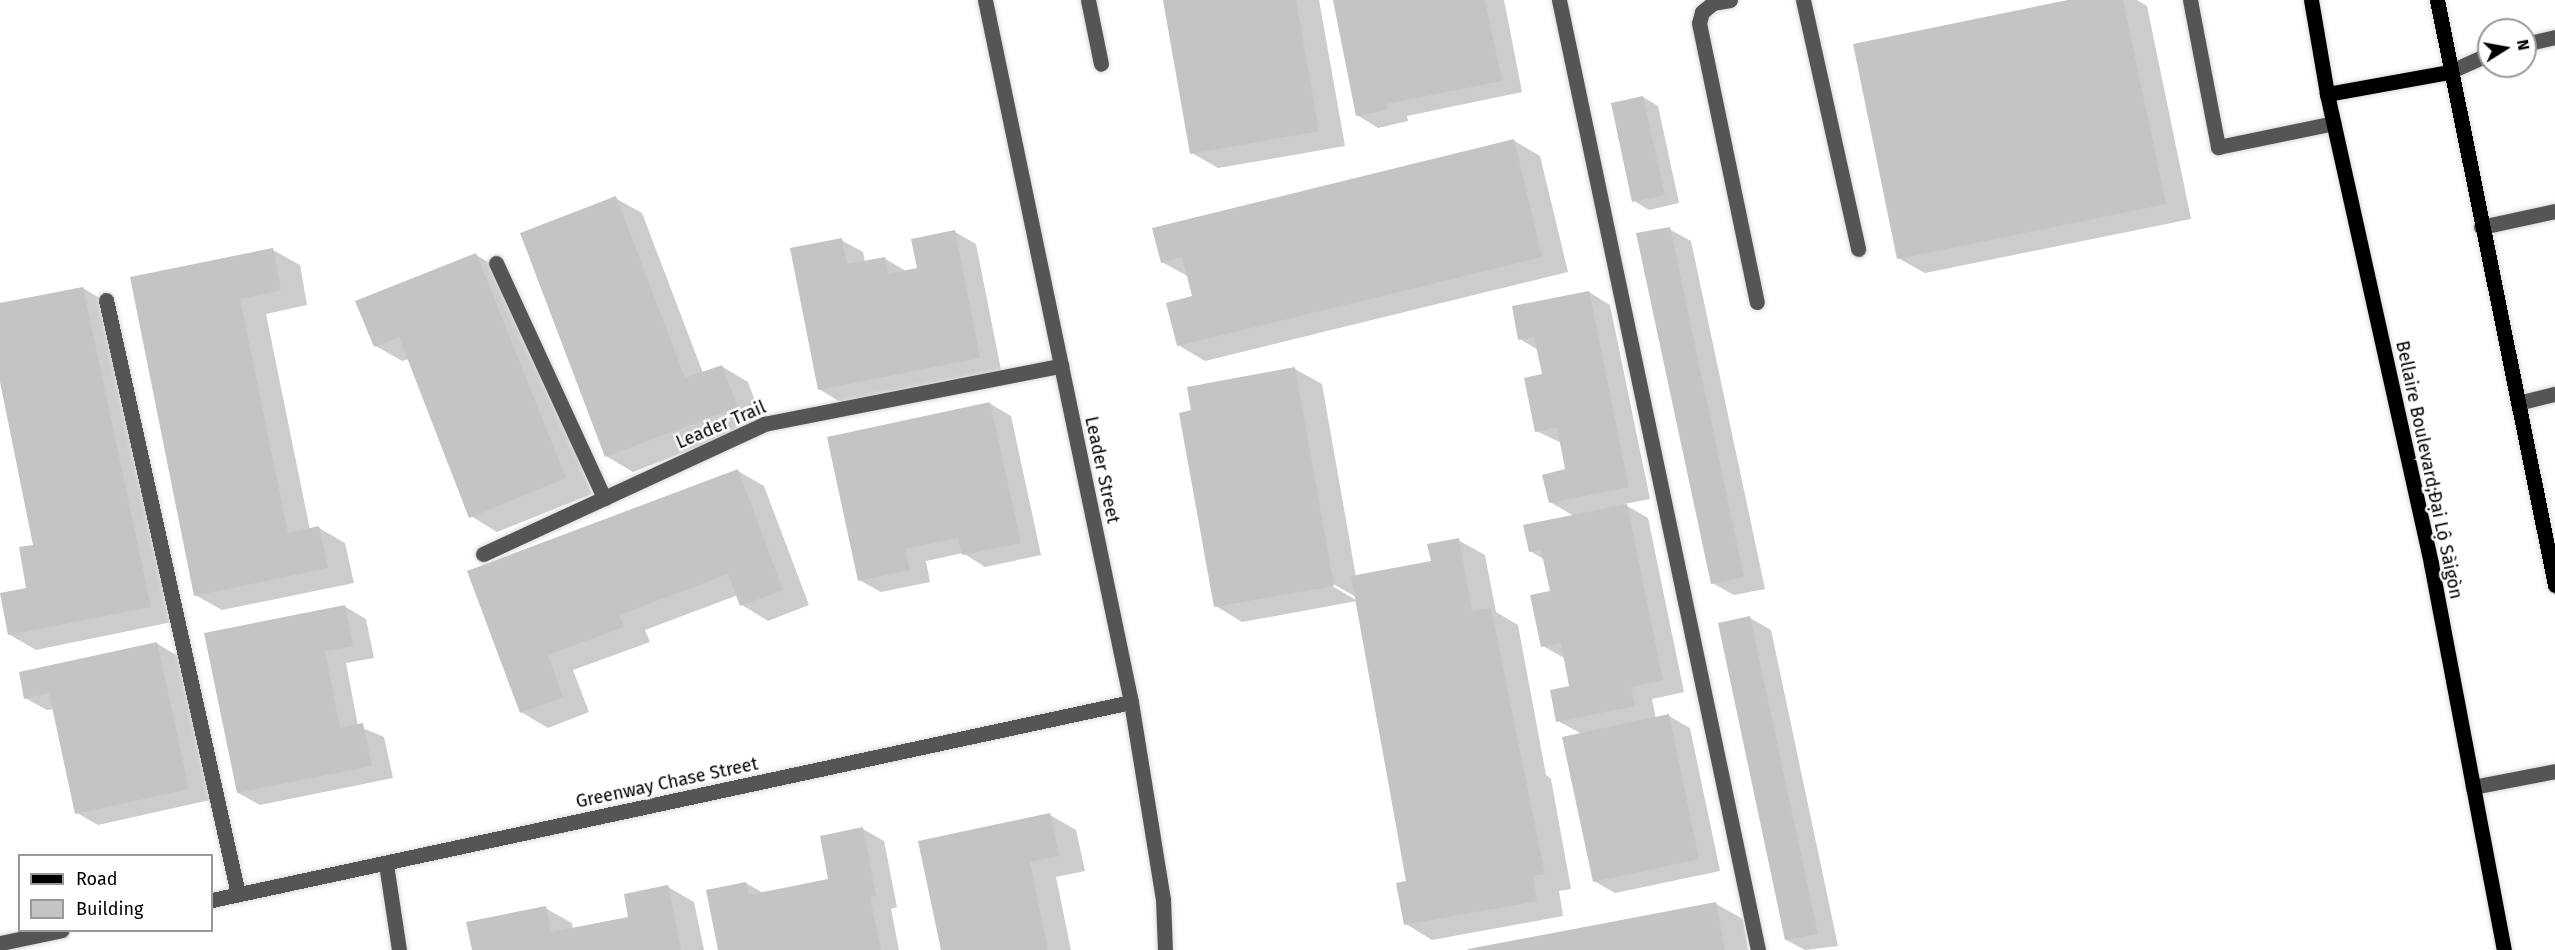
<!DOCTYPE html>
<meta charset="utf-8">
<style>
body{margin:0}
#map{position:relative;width:2555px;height:950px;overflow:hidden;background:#fff;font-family:"Fira Sans",sans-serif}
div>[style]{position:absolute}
.shadow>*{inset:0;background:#0003}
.building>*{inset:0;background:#c4c4c4}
.roads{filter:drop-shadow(0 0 2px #dbdbdb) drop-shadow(0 0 2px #dbdbdb)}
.minor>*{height:15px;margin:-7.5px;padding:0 7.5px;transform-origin:7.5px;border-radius:7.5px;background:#555}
.major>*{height:15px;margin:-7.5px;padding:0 7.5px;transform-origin:7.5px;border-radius:7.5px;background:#000}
span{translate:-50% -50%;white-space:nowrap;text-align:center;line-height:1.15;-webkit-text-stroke:5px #fff;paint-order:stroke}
.street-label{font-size:18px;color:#000}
.legend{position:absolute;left:18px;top:854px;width:195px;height:78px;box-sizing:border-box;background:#fff;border:2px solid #999;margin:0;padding:8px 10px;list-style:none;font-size:18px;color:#000}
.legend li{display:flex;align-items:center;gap:12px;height:30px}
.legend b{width:30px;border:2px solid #999}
.north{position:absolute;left:2477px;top:18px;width:60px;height:60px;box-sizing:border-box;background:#fff;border:2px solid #999;border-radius:50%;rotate:79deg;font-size:16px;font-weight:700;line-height:24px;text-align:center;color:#000}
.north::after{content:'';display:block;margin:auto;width:21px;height:27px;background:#000;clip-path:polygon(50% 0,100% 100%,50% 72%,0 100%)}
</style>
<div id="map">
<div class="shadow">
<i style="clip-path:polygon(1164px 0,1319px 0,1345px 146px,1218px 168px,1192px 153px)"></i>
<i style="clip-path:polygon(1335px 0,1504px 0,1522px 92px,1407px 116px,1408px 121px,1378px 128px,1357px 115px)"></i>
<i style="clip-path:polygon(2076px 0,2137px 0,2147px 6px,2191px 219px,1925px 273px,1898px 258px)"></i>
<i style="clip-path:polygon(1643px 97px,1658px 106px,1679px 203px,1649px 210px,1634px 201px)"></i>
<i style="clip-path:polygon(1513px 140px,1540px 156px,1568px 272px,1205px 361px,1178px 345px,1194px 298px,1189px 277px,1162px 262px)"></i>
<i style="clip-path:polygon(615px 198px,642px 213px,703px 373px,721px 366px,748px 382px,763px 422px,633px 472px,606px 456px)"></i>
<i style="clip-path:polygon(1669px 229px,1691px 241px,1765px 589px,1734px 595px,1712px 583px)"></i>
<i style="clip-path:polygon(955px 232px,976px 244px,1001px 370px,840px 402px,819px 389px,841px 240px,863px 252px,865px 262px,884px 258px,906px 271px,919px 269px)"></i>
<i style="clip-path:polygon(273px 250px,300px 265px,307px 305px,266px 314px,310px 530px,319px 528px,345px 543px,354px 583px,222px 610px,195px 595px,131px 278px)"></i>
<i style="clip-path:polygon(476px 255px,502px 270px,592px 494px,497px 532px,471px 516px,409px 359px,402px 361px,376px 346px)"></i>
<i style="clip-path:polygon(83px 288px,109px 304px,177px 621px,36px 650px,10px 635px,28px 589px,35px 546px,0 374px,0 305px)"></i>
<i style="clip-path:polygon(1589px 292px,1610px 305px,1650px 499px,1624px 504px,1648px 518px,1684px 692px,1652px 699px,1656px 719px,1669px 716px,1690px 728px,1720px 871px,1615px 893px,1594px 881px,1582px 734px,1558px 721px,1571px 687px,1564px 658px,1543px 646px,1552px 592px,1545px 560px,1530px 551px,1574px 516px,1550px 502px,1567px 471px,1562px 443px,1536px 431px,1544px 375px,1538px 350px,1520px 339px)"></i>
<i style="clip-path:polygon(evenodd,1295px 369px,1322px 384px,1356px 577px,1433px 563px,1458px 540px,1485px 555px,1496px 612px,1518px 625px,1546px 775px,1551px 779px,1571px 889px,1559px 891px,1563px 916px,1432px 940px,1406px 924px,1408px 882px,1357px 601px,1242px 622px,1216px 606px,1295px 369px,1328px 581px,1356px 597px,1356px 600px,1327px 583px,1328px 581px)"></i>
<i style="clip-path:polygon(989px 403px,1011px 416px,1041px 555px,985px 567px,963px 553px,926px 561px,930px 582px,881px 592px,859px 580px)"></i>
<i style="clip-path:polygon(738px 471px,764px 486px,809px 605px,768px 621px,742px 605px,738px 595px,645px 630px,650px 642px,573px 670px,589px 712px,548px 728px,521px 712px,469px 572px)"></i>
<i style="clip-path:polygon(344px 606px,366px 619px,374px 658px,346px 663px,358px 726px,384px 737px,393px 778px,260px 805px,238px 793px)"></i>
<i style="clip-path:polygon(1750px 618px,1771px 630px,1838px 946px,1805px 950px,1786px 940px)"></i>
<i style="clip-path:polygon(156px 643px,178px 656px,210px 800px,98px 825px,77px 813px,54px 709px,47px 710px,25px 698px)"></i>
<i style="clip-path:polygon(1050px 815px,1076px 830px,1085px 871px,1056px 877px,1071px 950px,942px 950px)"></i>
<i style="clip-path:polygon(863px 829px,884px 841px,897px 907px,891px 909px,899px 950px,720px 950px,746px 883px,763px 893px,830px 880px)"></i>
<i style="clip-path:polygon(668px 887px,694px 902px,704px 950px,474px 950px,545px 908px,572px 923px,573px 929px,630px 918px)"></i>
<i style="clip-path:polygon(1716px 904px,1743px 919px,1748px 950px,1470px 950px)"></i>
</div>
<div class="building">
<i style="clip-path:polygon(1163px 0,1296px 0,1319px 131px,1190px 154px)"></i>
<i style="clip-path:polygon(1333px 0,1485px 0,1502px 81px,1386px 104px,1387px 110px,1356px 116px)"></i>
<i style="clip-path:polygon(2068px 0,2123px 0,2166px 204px,1897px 259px,1853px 44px)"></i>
<i style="clip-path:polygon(1643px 96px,1665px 195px,1632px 202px,1611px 103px)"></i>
<i style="clip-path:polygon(1514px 139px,1542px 257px,1177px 346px,1166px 303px,1192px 296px,1182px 257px,1161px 263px,1152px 228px)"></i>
<i style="clip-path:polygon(616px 196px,685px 378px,722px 365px,738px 407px,605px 457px,520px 233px)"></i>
<i style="clip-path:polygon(1670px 227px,1744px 577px,1711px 584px,1636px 233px)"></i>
<i style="clip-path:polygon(955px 230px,980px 358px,818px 390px,790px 248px,842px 238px,847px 264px,885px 257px,888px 274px,917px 268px,911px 239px)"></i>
<i style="clip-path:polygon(273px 248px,281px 290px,240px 299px,288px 533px,319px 526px,328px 568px,194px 596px,130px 277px)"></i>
<i style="clip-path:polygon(476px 253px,566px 478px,469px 518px,399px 337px,374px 347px,355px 301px)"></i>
<i style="clip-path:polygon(83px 287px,151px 607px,8px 635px,0 593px,26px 588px,19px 547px,33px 545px,0 382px,0 303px)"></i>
<i style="clip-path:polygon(1589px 291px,1629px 487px,1549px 503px,1542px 475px,1565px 469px,1557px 427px,1535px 432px,1524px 378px,1542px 374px,1534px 337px,1518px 340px,1512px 306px)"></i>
<i style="clip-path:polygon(1295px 367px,1334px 586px,1214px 607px,1179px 413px,1191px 410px,1187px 387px)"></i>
<i style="clip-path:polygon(990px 402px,1021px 543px,962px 555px,958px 538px,905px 549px,910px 570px,858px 581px,827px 437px)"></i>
<i style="clip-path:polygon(738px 469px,783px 590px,740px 606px,728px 574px,619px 615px,624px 627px,548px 655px,563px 697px,520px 713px,467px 571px)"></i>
<i style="clip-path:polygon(1627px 504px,1663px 680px,1631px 687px,1635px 706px,1556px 722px,1550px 690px,1569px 686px,1561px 643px,1541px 647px,1530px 595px,1550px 591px,1541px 550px,1529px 552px,1523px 525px)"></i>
<i style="clip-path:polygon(1459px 538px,1472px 611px,1491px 608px,1545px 874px,1533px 876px,1537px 901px,1404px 925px,1396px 883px,1406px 881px,1351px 576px,1431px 561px,1427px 544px)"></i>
<i style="clip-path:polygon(345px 605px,353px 646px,325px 651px,340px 728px,363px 723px,372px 766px,237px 793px,204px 633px)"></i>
<i style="clip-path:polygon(1750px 616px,1818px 934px,1785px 940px,1718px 623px)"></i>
<i style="clip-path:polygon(157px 642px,189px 789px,75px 814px,49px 693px,24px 699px,19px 672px)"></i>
<i style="clip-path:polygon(1669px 714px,1699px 859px,1593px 882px,1562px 737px)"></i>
<i style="clip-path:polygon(1050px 813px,1059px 856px,1030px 862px,1048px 950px,941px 950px,918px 841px)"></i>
<i style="clip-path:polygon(863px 827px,876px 896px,870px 897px,881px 950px,718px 950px,706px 890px,746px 882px,749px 895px,828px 879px,820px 836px)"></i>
<i style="clip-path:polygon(668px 885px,681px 950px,472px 950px,466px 922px,546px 906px,551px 932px,628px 917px,624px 894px)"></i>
<i style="clip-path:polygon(1716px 902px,1725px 950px,1468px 950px,1468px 949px)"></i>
</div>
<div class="roads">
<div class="minor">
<i style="left:985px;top:0;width:717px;rotate:78.25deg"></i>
<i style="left:1131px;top:702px;width:200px;rotate:80.8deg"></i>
<i style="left:1163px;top:899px;width:51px;rotate:87.8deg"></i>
<i style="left:1088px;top:0;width:65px;rotate:78.5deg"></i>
<i style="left:1559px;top:0;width:971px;rotate:78.17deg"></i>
<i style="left:1730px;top:0;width:17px;rotate:170deg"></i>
<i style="left:1713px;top:3px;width:14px;rotate:141deg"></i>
<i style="left:1702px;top:12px;width:11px;rotate:105deg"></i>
<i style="left:1699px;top:23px;width:285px;rotate:78.3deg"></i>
<i style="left:1803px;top:0;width:255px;rotate:77.5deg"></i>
<i style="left:2190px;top:0;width:150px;rotate:79.2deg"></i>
<i style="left:2218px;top:147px;width:118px;rotate:-11.7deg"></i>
<i style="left:2525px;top:44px;width:31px;rotate:-13deg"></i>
<i style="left:2449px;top:72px;width:44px;rotate:-24.2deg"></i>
<i style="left:2481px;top:227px;width:76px;rotate:-12.2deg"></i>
<i style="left:496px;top:263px;width:259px;rotate:65.3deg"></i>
<i style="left:106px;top:300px;width:608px;rotate:77.47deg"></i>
<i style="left:2518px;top:403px;width:38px;rotate:-14deg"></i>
<i style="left:483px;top:554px;width:310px;rotate:-24.8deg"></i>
<i style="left:764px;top:424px;width:303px;rotate:-11.1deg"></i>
<i style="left:2473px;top:787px;width:84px;rotate:-11deg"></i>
<i style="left:386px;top:864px;width:87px;rotate:81.4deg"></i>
<i style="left:212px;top:900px;width:940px;rotate:-12.16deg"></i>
<i style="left:0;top:943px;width:63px;rotate:-11.8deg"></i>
</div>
<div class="major">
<i style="left:2311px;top:0;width:95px;rotate:80.3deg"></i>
<i style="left:2327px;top:94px;width:481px;rotate:77.5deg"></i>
<i style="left:2431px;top:564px;width:393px;rotate:79.3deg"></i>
<i style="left:2437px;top:0;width:597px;rotate:78.6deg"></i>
<i style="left:2327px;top:94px;width:124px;rotate:-10.2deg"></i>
</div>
</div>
<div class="street-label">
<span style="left:721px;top:425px;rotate:-23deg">Leader Trail</span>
<span style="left:1102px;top:470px;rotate:78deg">Leader Street</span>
<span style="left:2429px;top:470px;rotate:78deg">Bellaire Boulevard;Đại Lộ Sàigòn</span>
<span style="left:667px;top:783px;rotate:-12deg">Greenway Chase Street</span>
</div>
<ul class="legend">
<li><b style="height:8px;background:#000"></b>Road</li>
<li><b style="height:16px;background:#c4c4c4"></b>Building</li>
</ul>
<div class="north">N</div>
</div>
